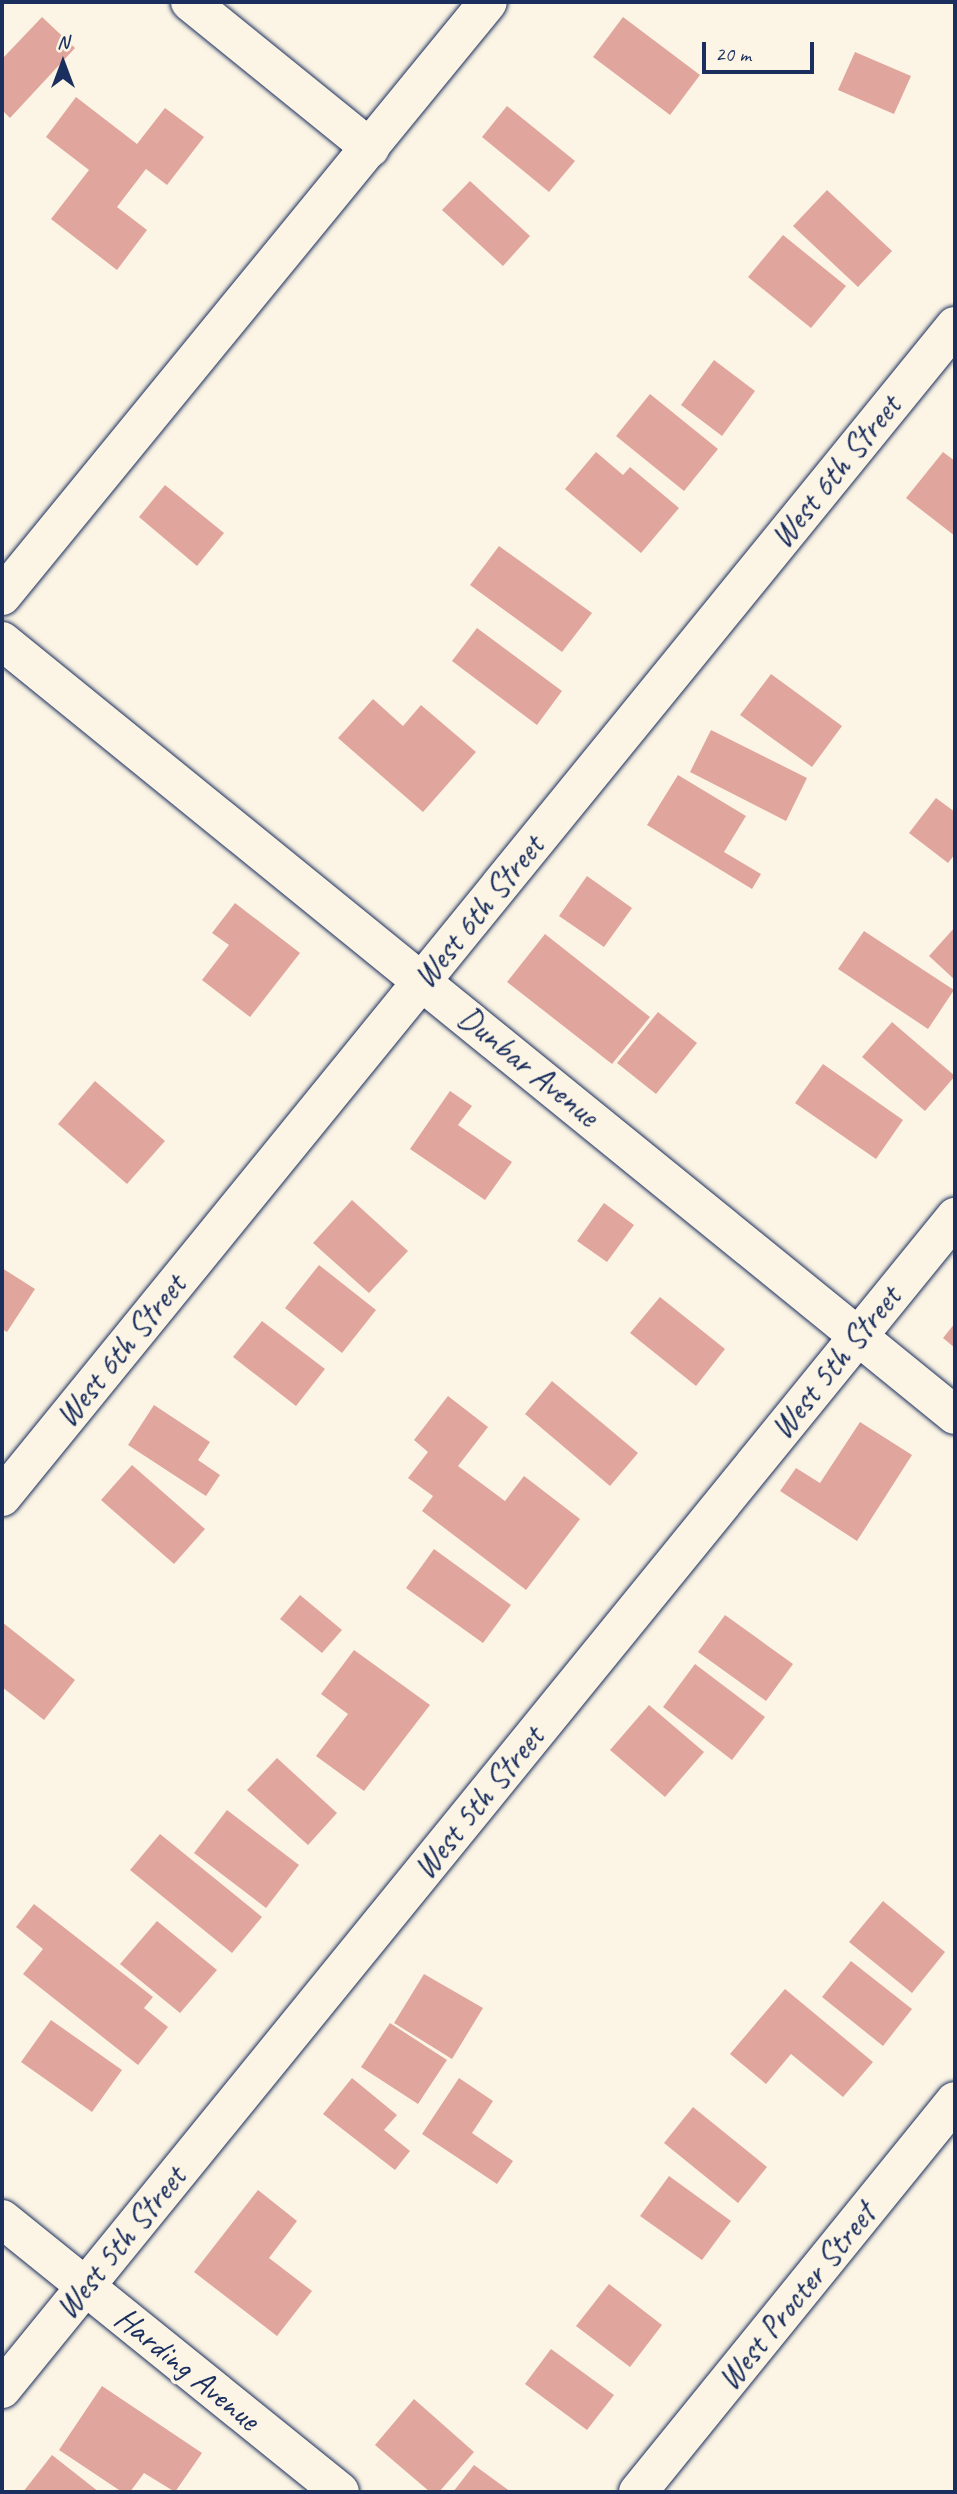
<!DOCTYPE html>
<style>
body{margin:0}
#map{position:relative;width:957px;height:2494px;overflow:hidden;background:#fcf5e5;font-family:Caveat,sans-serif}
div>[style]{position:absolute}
.building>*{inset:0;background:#e0a69d}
.roads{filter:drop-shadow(0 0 2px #1b2f5e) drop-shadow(0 0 2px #1b2f5e)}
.minor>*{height:38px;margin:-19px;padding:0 19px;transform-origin:19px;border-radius:19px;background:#fcf5e5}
.secondary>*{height:38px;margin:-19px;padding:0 19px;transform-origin:19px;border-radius:19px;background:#fcf5e5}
span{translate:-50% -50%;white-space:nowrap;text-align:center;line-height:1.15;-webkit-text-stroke:7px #fcf5e5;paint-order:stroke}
.street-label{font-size:33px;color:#1b2f5e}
.frame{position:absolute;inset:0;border:4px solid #1b2f5e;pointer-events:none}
.north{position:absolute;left:28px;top:28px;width:70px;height:70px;-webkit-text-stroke:5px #fcf5e5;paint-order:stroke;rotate:0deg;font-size:19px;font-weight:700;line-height:28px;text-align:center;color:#1b2f5e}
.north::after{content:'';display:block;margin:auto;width:24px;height:32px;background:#1b2f5e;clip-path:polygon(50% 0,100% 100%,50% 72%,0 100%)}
.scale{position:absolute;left:702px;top:42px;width:112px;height:32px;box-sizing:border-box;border:4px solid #1b2f5e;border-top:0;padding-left:9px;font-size:21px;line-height:24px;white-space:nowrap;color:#1b2f5e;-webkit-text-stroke:5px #fcf5e5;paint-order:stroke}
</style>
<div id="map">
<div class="building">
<i style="clip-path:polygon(42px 17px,75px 48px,10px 118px,2px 110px,2px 59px)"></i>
<i style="clip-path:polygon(623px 17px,700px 75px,670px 115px,593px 57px)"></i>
<i style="clip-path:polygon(855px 52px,911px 76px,894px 114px,838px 90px)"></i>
<i style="clip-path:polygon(76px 97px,137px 144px,165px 108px,204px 137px,167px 185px,146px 169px,117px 207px,147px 230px,117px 270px,51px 219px,89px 170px,46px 137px)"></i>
<i style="clip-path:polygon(507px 106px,575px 161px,549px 192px,482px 137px)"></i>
<i style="clip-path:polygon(470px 181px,530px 236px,503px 266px,442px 210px)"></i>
<i style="clip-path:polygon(827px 190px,892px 251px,858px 287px,793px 226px)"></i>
<i style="clip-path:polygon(783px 235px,846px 286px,811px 328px,748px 277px)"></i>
<i style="clip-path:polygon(714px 360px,755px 391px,722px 436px,681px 405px)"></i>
<i style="clip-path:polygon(650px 394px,718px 449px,684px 491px,616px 436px)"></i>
<i style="clip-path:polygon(596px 452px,623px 475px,630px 467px,679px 508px,641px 553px,565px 489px)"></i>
<i style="clip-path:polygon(943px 452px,955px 461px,955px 536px,906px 498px)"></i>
<i style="clip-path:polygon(165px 485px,224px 533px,197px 566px,139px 517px)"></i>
<i style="clip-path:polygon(499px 546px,592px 613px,562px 652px,470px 585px)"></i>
<i style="clip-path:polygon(477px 628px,562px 691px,537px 725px,452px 661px)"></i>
<i style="clip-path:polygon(771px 674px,842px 726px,812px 767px,740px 715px)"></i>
<i style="clip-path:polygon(373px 699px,403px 726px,421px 705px,476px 752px,423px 812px,338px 738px)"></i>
<i style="clip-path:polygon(711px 730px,807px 778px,786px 821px,690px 772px)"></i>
<i style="clip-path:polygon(678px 775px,746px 816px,724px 852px,761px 874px,752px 889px,647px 825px)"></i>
<i style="clip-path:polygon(936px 798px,955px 812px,955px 854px,948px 863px,909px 833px)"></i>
<i style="clip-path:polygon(587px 876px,632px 908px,604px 947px,559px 916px)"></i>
<i style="clip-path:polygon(235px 903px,300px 953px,250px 1017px,202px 980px,229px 945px,212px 933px)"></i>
<i style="clip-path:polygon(955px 927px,955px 980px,929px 956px)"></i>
<i style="clip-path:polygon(864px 931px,954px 990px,928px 1029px,838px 969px)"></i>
<i style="clip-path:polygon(545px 934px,650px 1017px,612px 1064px,507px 982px)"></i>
<i style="clip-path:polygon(658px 1012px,697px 1043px,656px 1094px,617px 1063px)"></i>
<i style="clip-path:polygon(892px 1022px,955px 1076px,925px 1111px,862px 1057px)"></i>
<i style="clip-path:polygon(823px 1064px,903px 1120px,876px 1159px,795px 1103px)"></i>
<i style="clip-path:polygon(95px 1081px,165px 1141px,127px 1184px,58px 1124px)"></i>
<i style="clip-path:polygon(450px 1091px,472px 1106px,458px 1125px,512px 1162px,485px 1200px,410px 1149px)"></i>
<i style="clip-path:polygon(352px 1200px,408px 1251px,369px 1293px,313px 1243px)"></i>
<i style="clip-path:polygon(604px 1203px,634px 1225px,607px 1262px,577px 1241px)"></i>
<i style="clip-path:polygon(319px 1265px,376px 1310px,342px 1353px,285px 1308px)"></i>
<i style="clip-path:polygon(2px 1268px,35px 1289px,7px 1332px,2px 1329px)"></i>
<i style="clip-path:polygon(660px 1297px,725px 1349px,696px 1386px,630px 1333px)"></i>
<i style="clip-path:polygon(262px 1321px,325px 1369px,296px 1406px,233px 1357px)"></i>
<i style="clip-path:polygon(955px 1323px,955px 1348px,943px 1338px)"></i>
<i style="clip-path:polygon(552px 1381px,638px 1453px,610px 1486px,525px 1414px)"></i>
<i style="clip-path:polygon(448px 1396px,488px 1427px,458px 1466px,505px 1501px,524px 1476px,580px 1519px,526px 1590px,422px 1511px,433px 1496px,408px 1478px,428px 1452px,414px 1440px)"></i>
<i style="clip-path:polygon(154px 1405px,210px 1442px,198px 1460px,220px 1475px,206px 1496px,128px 1445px)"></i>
<i style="clip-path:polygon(860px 1422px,912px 1455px,857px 1541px,780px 1491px,796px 1468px,820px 1483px)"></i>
<i style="clip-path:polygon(132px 1465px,205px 1529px,174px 1564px,101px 1500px)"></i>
<i style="clip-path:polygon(434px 1549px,511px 1605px,483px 1643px,406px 1588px)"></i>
<i style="clip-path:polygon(300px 1595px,342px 1630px,322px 1653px,280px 1619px)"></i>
<i style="clip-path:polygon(725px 1615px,793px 1664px,766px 1701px,698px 1652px)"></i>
<i style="clip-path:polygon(2px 1622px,75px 1680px,44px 1720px,2px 1687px)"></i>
<i style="clip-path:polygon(354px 1650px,430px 1705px,364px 1791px,316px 1756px,348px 1714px,321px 1694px)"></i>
<i style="clip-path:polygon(695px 1664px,765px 1717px,732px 1760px,663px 1707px)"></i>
<i style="clip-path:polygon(649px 1705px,704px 1752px,665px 1797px,610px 1750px)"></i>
<i style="clip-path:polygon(277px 1758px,337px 1813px,308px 1845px,247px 1790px)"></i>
<i style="clip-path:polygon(227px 1810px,299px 1865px,266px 1908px,194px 1853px)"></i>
<i style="clip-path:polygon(160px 1834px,262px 1917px,232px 1953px,130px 1870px)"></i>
<i style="clip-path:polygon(883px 1901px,945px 1952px,912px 1993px,849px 1942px)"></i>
<i style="clip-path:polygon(34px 1904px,153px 1997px,144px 2008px,168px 2027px,138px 2065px,23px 1974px,43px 1949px,16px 1927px)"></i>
<i style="clip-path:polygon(157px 1921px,217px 1970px,180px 2013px,120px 1964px)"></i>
<i style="clip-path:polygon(851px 1961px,912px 2009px,883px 2046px,822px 1997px)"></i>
<i style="clip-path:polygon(424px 1974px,483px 2008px,452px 2059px,394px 2023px)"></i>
<i style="clip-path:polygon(785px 1989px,873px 2062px,843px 2097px,791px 2054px,766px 2084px,730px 2054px)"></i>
<i style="clip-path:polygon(51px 2020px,122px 2070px,92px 2112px,21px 2062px)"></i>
<i style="clip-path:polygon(390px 2023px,447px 2060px,418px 2104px,361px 2067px)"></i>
<i style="clip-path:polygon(352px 2078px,397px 2115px,384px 2130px,410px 2151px,395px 2170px,323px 2114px)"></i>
<i style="clip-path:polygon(459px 2078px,493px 2101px,472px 2133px,513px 2161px,497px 2184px,422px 2134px)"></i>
<i style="clip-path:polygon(693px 2107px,767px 2167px,738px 2203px,664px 2143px)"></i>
<i style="clip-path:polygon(669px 2176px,731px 2221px,702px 2260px,640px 2216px)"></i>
<i style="clip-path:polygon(258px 2190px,297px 2221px,269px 2258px,312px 2291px,277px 2336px,194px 2272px)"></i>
<i style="clip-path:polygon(609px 2284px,662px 2325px,630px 2367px,576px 2326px)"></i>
<i style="clip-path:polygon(551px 2349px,614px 2395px,587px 2430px,525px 2384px)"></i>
<i style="clip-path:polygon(102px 2386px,202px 2453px,175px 2492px,144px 2473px,130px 2492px,122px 2492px,59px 2450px)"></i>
<i style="clip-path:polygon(414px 2399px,474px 2452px,439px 2492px,430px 2492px,375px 2445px)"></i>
<i style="clip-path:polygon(52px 2455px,99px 2492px,23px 2492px)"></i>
<i style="clip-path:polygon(474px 2465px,511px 2492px,453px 2492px)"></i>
</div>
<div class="roads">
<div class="minor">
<i style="left:190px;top:2px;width:232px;rotate:39deg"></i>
<i style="left:2px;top:641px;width:1228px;rotate:39.08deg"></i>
<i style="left:2px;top:1497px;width:1510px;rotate:-50.86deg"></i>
<i style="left:2px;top:2219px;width:434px;rotate:38.9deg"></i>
<i style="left:2px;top:2389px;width:1511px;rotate:-50.88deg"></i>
<i style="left:638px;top:2492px;width:503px;rotate:-50.97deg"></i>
</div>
<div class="secondary">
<i style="left:2px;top:596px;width:767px;rotate:-50.71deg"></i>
</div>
</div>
<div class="street-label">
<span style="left:836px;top:472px;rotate:-51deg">West 6th Street</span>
<span style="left:479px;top:912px;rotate:-51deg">West 6th Street</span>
<span style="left:528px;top:1067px;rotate:39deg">Dunbar Avenue</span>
<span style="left:121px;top:1351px;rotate:-51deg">West 6th Street</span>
<span style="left:836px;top:1363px;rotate:-51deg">West 5th Street</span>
<span style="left:479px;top:1803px;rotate:-51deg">West 5th Street</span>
<span style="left:121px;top:2243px;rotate:-51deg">West 5th Street</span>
<span style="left:797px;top:2297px;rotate:-51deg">West Procter Street</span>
<span style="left:187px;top:2369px;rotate:39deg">Harding Avenue</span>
</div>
<div class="frame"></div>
<div class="north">N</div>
<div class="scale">20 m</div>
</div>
